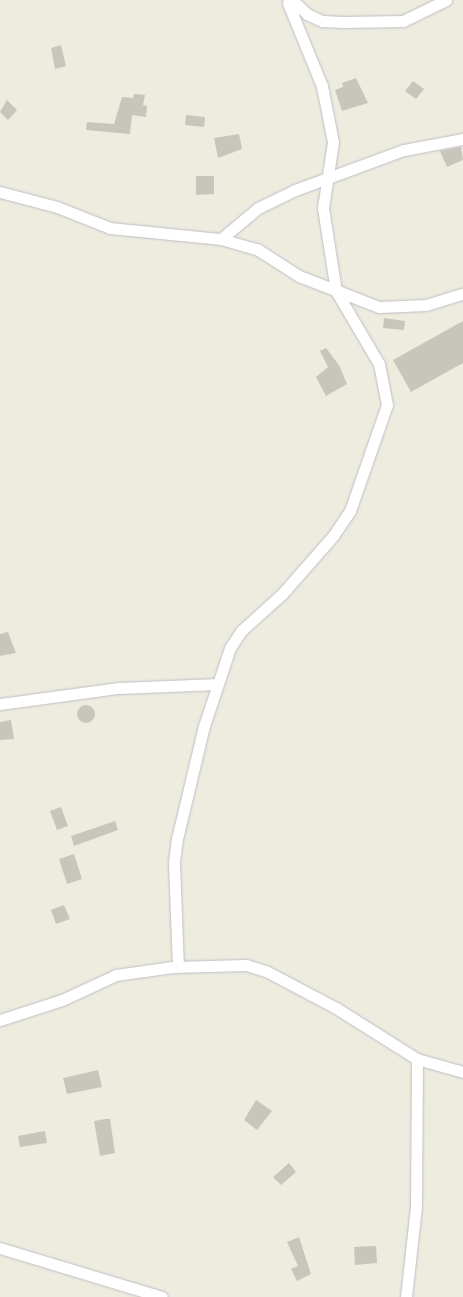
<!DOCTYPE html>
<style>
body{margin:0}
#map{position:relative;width:463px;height:1297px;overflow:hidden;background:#eeecdf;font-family:"Archivo Narrow",sans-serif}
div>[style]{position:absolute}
.building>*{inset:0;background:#c8c6bc}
.round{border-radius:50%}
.roads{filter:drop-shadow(0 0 1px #bdbec5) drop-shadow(0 0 1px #bdbec5)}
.minor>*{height:11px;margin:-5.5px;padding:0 5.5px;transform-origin:5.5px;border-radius:5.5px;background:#fff}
span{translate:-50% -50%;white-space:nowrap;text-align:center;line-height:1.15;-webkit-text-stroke:4px #fff;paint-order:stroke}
</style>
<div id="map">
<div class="building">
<i style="clip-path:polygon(61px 45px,66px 66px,55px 69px,51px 48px)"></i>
<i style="clip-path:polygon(356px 78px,368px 103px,342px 111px,335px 90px,343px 87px,342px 83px)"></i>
<i style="clip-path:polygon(413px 81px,424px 89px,416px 99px,405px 91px)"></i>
<i style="clip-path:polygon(134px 94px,145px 95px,143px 105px,147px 106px,146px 117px,132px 115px,130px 134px,86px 130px,87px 122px,114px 124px,122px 97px,133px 98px)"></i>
<i style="clip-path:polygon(7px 100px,17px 110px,8px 120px,0 112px)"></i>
<i style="clip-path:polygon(186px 115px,205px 117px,204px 127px,185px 125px)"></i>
<i style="clip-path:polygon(239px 134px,242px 149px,218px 158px,214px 138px)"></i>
<i style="clip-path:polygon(461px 147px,463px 160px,447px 167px,440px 151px)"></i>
<i style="clip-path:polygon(196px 176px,214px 176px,214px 194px,196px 195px)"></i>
<i style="clip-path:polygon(384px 318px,405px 321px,404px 330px,383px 328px)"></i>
<i style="clip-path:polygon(463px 321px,463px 363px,411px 392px,393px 360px)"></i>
<i style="clip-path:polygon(326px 348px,339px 365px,347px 384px,326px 396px,316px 377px,328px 367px,320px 351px)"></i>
<i style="clip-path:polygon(8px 632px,16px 653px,0 656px,0 634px)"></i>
<i class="round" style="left:77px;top:705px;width:18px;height:18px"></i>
<i style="clip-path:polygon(11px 720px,14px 739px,0 740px,0 722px)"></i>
<i style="clip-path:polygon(61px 807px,68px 826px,57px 830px,50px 811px)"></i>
<i style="clip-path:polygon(115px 821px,118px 830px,74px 846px,71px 836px)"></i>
<i style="clip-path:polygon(74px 854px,82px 879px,67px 884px,59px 859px)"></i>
<i style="clip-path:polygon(64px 905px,70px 919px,56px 924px,51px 910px)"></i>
<i style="clip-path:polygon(98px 1070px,102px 1087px,67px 1094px,63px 1078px)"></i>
<i style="clip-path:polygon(256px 1100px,272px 1111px,257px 1130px,244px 1120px)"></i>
<i style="clip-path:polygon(105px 1119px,110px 1119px,115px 1153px,100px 1156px,94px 1121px)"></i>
<i style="clip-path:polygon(45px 1131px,47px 1143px,20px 1147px,18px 1136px)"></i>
<i style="clip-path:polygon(289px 1163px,296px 1172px,281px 1185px,273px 1177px)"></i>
<i style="clip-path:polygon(299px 1237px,311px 1274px,297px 1281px,291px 1269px,298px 1266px,287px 1242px)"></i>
<i style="clip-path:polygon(376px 1246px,377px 1263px,355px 1265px,354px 1247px)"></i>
</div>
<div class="roads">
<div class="minor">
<i style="left:292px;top:0;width:21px;rotate:43deg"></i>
<i style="left:307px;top:14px;width:17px;rotate:25deg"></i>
<i style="left:322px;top:21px;width:21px;rotate:3deg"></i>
<i style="left:343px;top:22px;width:60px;rotate:-1deg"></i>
<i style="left:403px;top:21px;width:48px;rotate:-26deg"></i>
<i style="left:0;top:192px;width:59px;rotate:14.7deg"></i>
<i style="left:57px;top:207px;width:57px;rotate:21.6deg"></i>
<i style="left:110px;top:228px;width:112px;rotate:5.7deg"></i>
<i style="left:221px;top:239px;width:37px;rotate:16deg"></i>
<i style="left:257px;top:249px;width:50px;rotate:32.7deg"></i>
<i style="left:299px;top:276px;width:86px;rotate:21.2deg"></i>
<i style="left:379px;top:307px;width:47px;rotate:-2.4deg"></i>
<i style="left:426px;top:305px;width:39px;rotate:-17deg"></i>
<i style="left:221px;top:239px;width:48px;rotate:-40deg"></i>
<i style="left:258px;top:208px;width:41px;rotate:-25.9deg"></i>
<i style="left:295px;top:190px;width:116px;rotate:-20.2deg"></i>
<i style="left:404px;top:150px;width:60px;rotate:-10.6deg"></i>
<i style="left:0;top:704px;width:120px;rotate:-7.7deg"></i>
<i style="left:119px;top:688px;width:99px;rotate:-2.3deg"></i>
<i style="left:178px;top:967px;width:105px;rotate:-92.2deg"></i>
<i style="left:174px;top:862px;width:23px;rotate:-83deg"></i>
<i style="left:177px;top:839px;width:116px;rotate:-76.6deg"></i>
<i style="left:204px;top:726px;width:82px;rotate:-71.6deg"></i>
<i style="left:230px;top:648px;width:20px;rotate:-57deg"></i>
<i style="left:241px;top:631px;width:55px;rotate:-42.1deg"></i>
<i style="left:282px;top:594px;width:77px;rotate:-48.7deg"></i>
<i style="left:333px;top:536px;width:30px;rotate:-56deg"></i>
<i style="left:350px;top:511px;width:112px;rotate:-70.8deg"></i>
<i style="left:387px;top:405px;width:42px;rotate:-101deg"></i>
<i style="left:379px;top:364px;width:85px;rotate:-120.5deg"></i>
<i style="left:336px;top:291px;width:84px;rotate:-98.9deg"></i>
<i style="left:323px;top:208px;width:67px;rotate:-81.4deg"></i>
<i style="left:333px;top:142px;width:57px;rotate:-101.1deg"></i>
<i style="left:322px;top:86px;width:90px;rotate:-112.3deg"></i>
<i style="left:0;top:1020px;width:65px;rotate:-17.9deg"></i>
<i style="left:62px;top:1000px;width:60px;rotate:-24.8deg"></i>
<i style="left:116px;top:975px;width:57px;rotate:-8.1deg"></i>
<i style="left:172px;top:967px;width:74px;rotate:-1.5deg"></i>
<i style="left:246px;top:965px;width:21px;rotate:17deg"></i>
<i style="left:266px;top:971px;width:79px;rotate:27.9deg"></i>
<i style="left:336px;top:1008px;width:96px;rotate:32.2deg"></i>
<i style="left:417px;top:1059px;width:48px;rotate:15.8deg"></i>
<i style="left:0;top:1248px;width:169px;rotate:16.8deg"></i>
<i style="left:406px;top:1297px;width:92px;rotate:-83.7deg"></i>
<i style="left:416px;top:1206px;width:147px;rotate:-89.6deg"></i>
</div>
</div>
</div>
